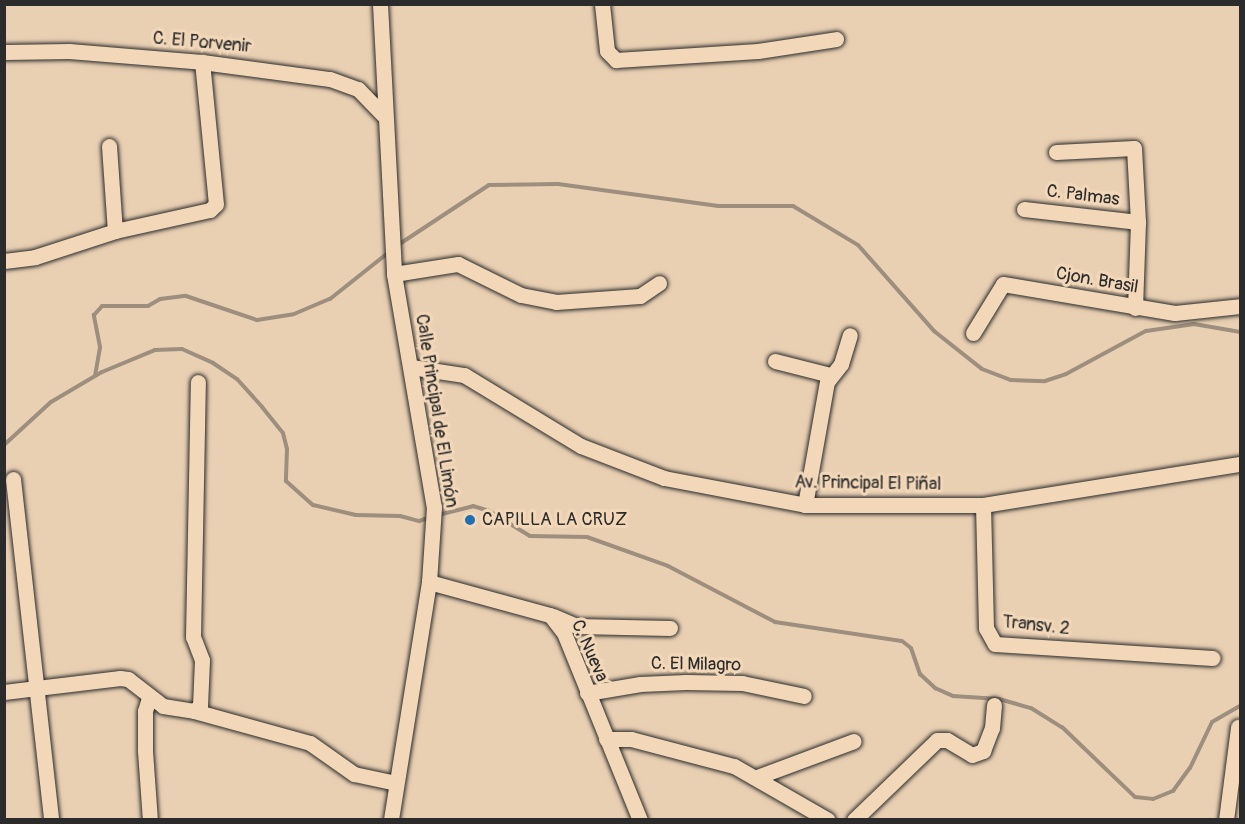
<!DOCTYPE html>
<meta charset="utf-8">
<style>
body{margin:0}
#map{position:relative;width:1245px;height:824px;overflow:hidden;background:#ead0b3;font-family:Pangolin,sans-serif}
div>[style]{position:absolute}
.stream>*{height:4px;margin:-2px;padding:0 2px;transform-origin:2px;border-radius:2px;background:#9e8e7d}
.roads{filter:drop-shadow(0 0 2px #2b2b2b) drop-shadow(0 0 2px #2b2b2b)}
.minor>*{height:15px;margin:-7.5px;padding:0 7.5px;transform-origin:7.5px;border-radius:7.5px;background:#f2d7b9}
.dots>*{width:16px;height:16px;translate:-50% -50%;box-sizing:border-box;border:3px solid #f2d7b9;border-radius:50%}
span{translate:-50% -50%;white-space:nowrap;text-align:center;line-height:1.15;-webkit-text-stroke:6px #f2d7b9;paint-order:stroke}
.street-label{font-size:18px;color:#2b2b2b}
.poi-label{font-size:18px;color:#2b2b2b}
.left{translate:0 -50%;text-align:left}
.frame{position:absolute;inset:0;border:6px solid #2b2b2b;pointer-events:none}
</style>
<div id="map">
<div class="stream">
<i style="left:398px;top:245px;width:109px;rotate:-33.4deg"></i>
<i style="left:489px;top:185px;width:69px;rotate:-0.8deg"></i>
<i style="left:558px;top:184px;width:162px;rotate:7.8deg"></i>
<i style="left:718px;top:206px;width:75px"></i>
<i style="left:793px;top:206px;width:76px;rotate:31deg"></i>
<i style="left:858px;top:245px;width:115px;rotate:48.5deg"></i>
<i style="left:934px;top:331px;width:61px;rotate:38.4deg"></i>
<i style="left:982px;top:369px;width:31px;rotate:21deg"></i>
<i style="left:1011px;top:380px;width:34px;rotate:2deg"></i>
<i style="left:1045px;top:381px;width:22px;rotate:-18deg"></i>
<i style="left:1066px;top:374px;width:91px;rotate:-28.3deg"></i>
<i style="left:1146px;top:331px;width:49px;rotate:-8.3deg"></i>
<i style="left:1194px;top:324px;width:47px;rotate:9.9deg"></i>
<i style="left:95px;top:376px;width:29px;rotate:-80deg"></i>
<i style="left:100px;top:347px;width:33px;rotate:-101deg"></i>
<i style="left:94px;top:315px;width:12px;rotate:-48deg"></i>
<i style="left:102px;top:306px;width:46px"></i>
<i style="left:148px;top:306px;width:14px;rotate:-30deg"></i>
<i style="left:160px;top:299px;width:26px;rotate:-7deg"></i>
<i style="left:186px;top:296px;width:75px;rotate:18.7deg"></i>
<i style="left:257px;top:320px;width:37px;rotate:-9deg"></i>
<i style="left:294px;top:314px;width:39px;rotate:-23deg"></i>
<i style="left:330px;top:299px;width:75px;rotate:-38.5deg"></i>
<i style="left:4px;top:445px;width:64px;rotate:-42.5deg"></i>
<i style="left:51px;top:402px;width:59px;rotate:-30.5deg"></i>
<i style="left:102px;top:372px;width:57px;rotate:-22.5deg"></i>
<i style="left:155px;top:350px;width:27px;rotate:-2deg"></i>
<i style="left:182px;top:349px;width:34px;rotate:24deg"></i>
<i style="left:213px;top:363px;width:29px;rotate:34deg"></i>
<i style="left:237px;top:379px;width:38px;rotate:48deg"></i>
<i style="left:262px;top:407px;width:33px;rotate:51deg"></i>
<i style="left:283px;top:433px;width:16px;rotate:76deg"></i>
<i style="left:287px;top:449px;width:32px;rotate:92deg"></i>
<i style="left:286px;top:481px;width:36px;rotate:42deg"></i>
<i style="left:313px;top:505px;width:44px;rotate:13.1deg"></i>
<i style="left:356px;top:515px;width:44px;rotate:1.3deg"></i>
<i style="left:400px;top:516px;width:20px;rotate:15deg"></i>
<i style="left:419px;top:521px;width:9px;rotate:-18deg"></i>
<i style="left:438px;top:515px;width:36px;rotate:-14deg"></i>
<i style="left:473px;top:506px;width:17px;rotate:17deg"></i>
<i style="left:489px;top:511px;width:48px;rotate:31.4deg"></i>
<i style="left:530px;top:536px;width:57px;rotate:1deg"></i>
<i style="left:587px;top:537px;width:86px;rotate:19.7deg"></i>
<i style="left:668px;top:566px;width:121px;rotate:27.6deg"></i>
<i style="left:775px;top:622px;width:128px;rotate:8.5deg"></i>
<i style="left:902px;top:641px;width:11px;rotate:38deg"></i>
<i style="left:911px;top:648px;width:28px;rotate:71deg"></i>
<i style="left:920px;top:674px;width:21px;rotate:43deg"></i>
<i style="left:935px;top:688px;width:20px;rotate:24deg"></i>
<i style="left:953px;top:696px;width:46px;rotate:3.7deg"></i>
<i style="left:999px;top:699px;width:33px;rotate:16deg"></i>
<i style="left:1031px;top:708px;width:36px;rotate:32deg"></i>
<i style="left:1062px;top:727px;width:101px;rotate:43.8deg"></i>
<i style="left:1135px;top:797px;width:18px;rotate:6deg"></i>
<i style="left:1153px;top:799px;width:22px;rotate:-22deg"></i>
<i style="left:1173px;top:791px;width:29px;rotate:-54deg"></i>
<i style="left:1190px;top:768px;width:51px;rotate:-64.4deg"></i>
<i style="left:1212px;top:722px;width:32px;rotate:-30deg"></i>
</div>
<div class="roads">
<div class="minor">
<i style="left:380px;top:4px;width:270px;rotate:87deg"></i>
<i style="left:394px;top:274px;width:236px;rotate:80.3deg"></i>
<i style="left:434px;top:507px;width:75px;rotate:93.8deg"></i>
<i style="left:429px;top:582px;width:241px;rotate:99.1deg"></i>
<i style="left:602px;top:4px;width:47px;rotate:83.9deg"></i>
<i style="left:607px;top:51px;width:13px;rotate:45deg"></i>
<i style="left:616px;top:60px;width:142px;rotate:-3.6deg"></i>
<i style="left:758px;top:51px;width:79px;rotate:-8.7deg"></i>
<i style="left:4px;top:52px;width:65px;rotate:-0.9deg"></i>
<i style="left:69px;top:51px;width:133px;rotate:4.7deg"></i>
<i style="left:202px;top:62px;width:129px;rotate:7.6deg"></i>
<i style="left:330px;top:79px;width:30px;rotate:20deg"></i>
<i style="left:358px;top:89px;width:36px;rotate:46deg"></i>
<i style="left:109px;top:146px;width:85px;rotate:86deg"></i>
<i style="left:1056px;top:152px;width:78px;rotate:-2.9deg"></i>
<i style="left:1134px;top:148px;width:74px;rotate:86.9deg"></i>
<i style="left:1138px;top:222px;width:86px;rotate:92deg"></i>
<i style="left:1024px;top:209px;width:115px;rotate:6.5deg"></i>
<i style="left:4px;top:261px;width:31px;rotate:-7deg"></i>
<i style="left:35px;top:257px;width:84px;rotate:-18deg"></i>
<i style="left:115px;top:231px;width:97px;rotate:-12.5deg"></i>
<i style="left:210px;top:210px;width:8px;rotate:-45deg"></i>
<i style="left:216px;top:204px;width:143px;rotate:-95.6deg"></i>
<i style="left:394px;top:274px;width:65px;rotate:-8.9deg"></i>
<i style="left:458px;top:264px;width:70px;rotate:26.2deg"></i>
<i style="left:521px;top:295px;width:36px;rotate:11deg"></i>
<i style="left:556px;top:302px;width:84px;rotate:-4.1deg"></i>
<i style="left:640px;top:296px;width:23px;rotate:-34deg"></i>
<i style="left:973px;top:333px;width:57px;rotate:-58.5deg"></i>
<i style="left:1003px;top:284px;width:174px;rotate:9.6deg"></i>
<i style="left:1175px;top:313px;width:65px;rotate:-6.1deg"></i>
<i style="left:775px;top:361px;width:57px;rotate:14.3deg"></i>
<i style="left:411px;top:367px;width:54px;rotate:8.6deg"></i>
<i style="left:464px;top:375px;width:137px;rotate:31.3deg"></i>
<i style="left:581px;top:446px;width:89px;rotate:21.1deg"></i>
<i style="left:664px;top:478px;width:144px;rotate:10.8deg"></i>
<i style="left:805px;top:505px;width:178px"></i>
<i style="left:983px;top:505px;width:260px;rotate:-9.1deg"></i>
<i style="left:13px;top:479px;width:343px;rotate:83.6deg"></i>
<i style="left:805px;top:505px;width:125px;rotate:-79.9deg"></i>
<i style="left:827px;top:382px;width:23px;rotate:-52deg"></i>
<i style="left:841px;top:364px;width:30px;rotate:-73deg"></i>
<i style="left:983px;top:505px;width:123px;rotate:88.6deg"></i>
<i style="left:986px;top:628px;width:18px;rotate:61deg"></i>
<i style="left:995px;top:644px;width:218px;rotate:3.7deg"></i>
<i style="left:429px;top:582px;width:125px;rotate:15.3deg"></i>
<i style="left:550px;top:615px;width:23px;rotate:52deg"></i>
<i style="left:564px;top:633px;width:202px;rotate:67.9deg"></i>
<i style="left:553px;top:616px;width:26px;rotate:23deg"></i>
<i style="left:577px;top:626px;width:93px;rotate:1.2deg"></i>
<i style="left:4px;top:692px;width:117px;rotate:-6.9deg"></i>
<i style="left:120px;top:678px;width:8px;rotate:7deg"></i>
<i style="left:128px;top:679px;width:44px;rotate:37.6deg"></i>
<i style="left:163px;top:706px;width:31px;rotate:9deg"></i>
<i style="left:194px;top:711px;width:8px;rotate:-40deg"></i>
<i style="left:200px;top:706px;width:46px;rotate:-87.5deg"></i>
<i style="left:202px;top:660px;width:25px;rotate:-111deg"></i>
<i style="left:193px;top:637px;width:255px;rotate:-88.9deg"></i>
<i style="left:587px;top:693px;width:54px;rotate:-9.6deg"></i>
<i style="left:640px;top:684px;width:46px;rotate:-2.5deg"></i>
<i style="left:686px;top:682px;width:56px;rotate:1deg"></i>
<i style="left:742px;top:683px;width:63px;rotate:11.8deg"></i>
<i style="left:149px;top:698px;width:14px;rotate:107deg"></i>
<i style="left:145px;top:711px;width:40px;rotate:90deg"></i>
<i style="left:145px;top:751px;width:69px;rotate:85.9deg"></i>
<i style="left:194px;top:711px;width:120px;rotate:15.4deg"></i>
<i style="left:310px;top:743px;width:54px;rotate:35.2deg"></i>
<i style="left:354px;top:774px;width:43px;rotate:12.1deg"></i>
<i style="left:606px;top:739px;width:25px"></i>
<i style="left:631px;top:739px;width:106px;rotate:14.7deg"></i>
<i style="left:734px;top:766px;width:108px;rotate:29.9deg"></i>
<i style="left:757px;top:777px;width:103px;rotate:-20.4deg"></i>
<i style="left:854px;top:820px;width:115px;rotate:-43.9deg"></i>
<i style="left:937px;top:740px;width:10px"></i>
<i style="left:947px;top:740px;width:29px;rotate:31deg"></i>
<i style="left:972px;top:755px;width:12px;rotate:-20deg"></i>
<i style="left:983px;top:751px;width:25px;rotate:-69deg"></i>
<i style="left:992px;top:728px;width:23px;rotate:-85deg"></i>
<i style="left:1226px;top:820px;width:94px;rotate:-82.6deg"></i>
</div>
</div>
<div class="dots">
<i style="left:470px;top:520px;background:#1f6fb2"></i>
</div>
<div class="street-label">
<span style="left:202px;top:43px;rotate:5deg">C. El Porvenir</span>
<span style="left:1083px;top:196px;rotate:7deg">C. Palmas</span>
<span style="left:1097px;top:281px;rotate:10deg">Cjon. Brasil</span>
<span style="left:436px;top:411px;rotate:81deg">Calle Principal de El Limón</span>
<span style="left:868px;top:484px;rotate:1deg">Av. Principal El Piñal</span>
<span style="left:1036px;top:626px;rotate:6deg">Transv. 2</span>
<span style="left:589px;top:651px;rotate:66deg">C. Nueva</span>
<span style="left:696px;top:665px;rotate:1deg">C. El Milagro</span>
</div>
<div class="poi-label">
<span class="left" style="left:482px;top:520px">CAPILLA LA CRUZ</span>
</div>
<div class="frame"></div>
</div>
